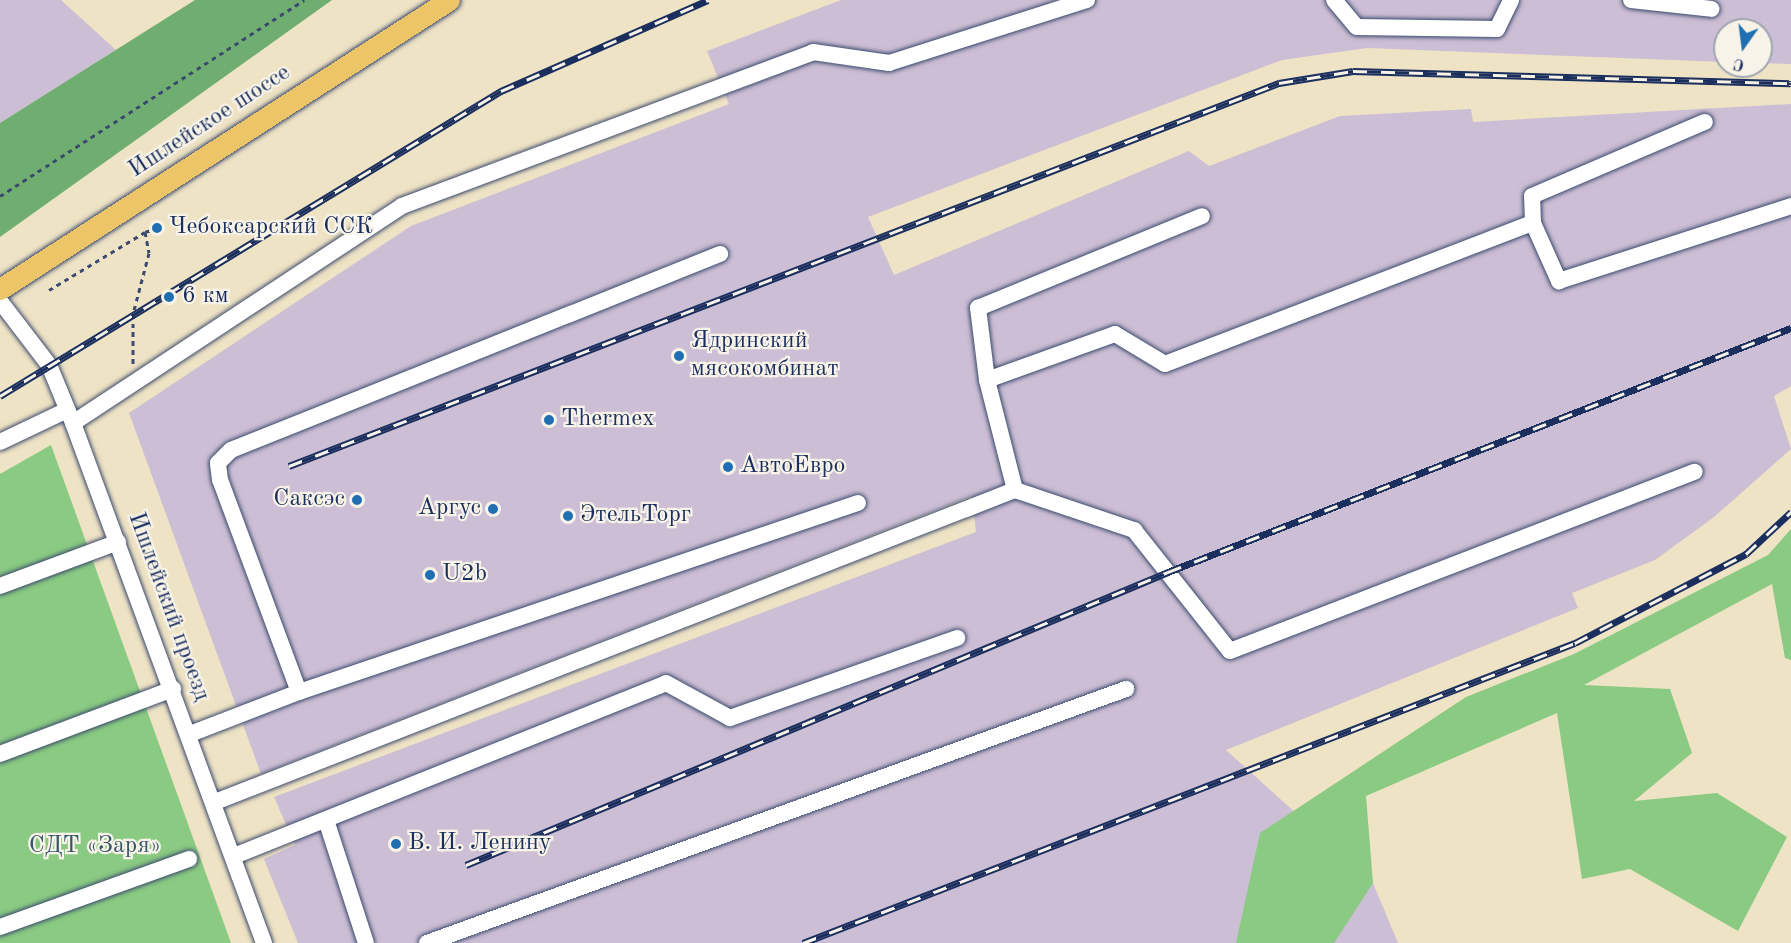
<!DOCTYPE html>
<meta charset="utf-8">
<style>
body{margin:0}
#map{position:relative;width:1791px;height:943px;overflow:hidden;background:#efe3c5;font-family:"Old Standard TT",serif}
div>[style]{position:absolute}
.industrial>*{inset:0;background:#ccbed4}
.green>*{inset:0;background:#8aca82}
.forest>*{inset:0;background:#6fae70}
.path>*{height:3px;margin-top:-1.5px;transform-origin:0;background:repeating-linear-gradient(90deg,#3b4a6d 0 4.5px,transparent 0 9px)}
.roads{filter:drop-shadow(0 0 2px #3b4a6d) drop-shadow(0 0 2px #3b4a6d)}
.minor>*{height:16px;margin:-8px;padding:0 8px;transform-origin:8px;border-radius:8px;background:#fff}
.major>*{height:21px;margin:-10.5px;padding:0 10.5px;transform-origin:10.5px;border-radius:10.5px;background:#edc569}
.rail>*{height:7px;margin-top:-3.5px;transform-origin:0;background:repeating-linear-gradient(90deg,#f7f3e8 0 14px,#1b2f5e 0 28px);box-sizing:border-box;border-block:2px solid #1b2f5e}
.dots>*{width:16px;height:16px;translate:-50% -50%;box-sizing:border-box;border:3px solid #f7f3e8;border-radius:50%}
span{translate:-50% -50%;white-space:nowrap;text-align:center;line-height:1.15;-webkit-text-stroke:4.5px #f7f3e8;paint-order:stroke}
.street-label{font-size:24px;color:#1b2f5e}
.poi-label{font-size:24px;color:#1b2f5e}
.left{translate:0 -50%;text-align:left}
.right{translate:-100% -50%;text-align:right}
.park-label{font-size:24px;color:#375667}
.north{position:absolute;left:1713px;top:18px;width:60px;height:60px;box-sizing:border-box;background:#f7f3e8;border:2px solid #9fa5b1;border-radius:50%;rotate:194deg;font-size:16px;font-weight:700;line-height:24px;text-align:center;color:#1b2f5e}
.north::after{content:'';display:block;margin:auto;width:21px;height:27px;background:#1f6fb2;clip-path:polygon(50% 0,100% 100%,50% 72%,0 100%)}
</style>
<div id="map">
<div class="industrial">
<i style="clip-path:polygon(0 0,61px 0,116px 50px,0 123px)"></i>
<i style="clip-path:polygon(841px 0,1791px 0,1791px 64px,1761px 63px,1761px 30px,1725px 30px,1725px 62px,1367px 48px,1282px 60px,868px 217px,894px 275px,1189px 151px,1209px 166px,1340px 116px,1471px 109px,1473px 122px,1791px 104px,1791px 386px,1774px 396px,1791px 449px,1714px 517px,1655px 560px,1572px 593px,1578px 608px,1226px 750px,1373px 883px,1398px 943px,298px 943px,264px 859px,295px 845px,274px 797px,976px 532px,972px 496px,261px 774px,129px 413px,411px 226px,729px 104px,707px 51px)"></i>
</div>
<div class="green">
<i style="clip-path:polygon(51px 445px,231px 943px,0 943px,0 474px)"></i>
<i style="clip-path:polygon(1791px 529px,1791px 660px,1785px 658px,1772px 584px,1584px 685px,1670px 689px,1692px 753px,1634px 801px,1717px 793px,1787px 837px,1738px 931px,1630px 869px,1582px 879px,1557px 713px,1366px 796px,1373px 883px,1334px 943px,1236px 943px,1260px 833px,1466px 697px,1574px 654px,1768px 555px)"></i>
</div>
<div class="forest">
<i style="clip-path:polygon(195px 0,332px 0,0 237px,0 123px)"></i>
</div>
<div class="path">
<i style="left:0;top:196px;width:362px;rotate:-32.8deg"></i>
<i style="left:145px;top:232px;width:13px;rotate:-18deg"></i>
<i style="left:49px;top:290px;width:112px;rotate:-31.1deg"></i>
<i style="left:145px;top:232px;width:21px;rotate:79deg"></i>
<i style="left:149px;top:253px;width:63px;rotate:104.7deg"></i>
<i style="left:133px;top:314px;width:50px;rotate:90deg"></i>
</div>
<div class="roads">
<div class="minor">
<i style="left:1334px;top:0;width:35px;rotate:50deg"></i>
<i style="left:1357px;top:27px;width:140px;rotate:0.8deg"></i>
<i style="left:1497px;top:29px;width:32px;rotate:-64deg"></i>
<i style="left:1631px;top:0;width:81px;rotate:6.3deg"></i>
<i style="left:1533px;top:223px;width:27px;rotate:-92deg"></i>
<i style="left:1532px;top:196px;width:188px;rotate:-23.2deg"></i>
<i style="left:0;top:301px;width:81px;rotate:52.6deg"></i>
<i style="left:49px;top:365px;width:63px;rotate:67.5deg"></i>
<i style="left:73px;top:423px;width:554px;rotate:69.83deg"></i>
<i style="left:987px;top:380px;width:73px;rotate:-97.1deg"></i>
<i style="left:978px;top:308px;width:242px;rotate:-22.3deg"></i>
<i style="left:73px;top:423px;width:394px;rotate:-33.4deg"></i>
<i style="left:402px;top:206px;width:439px;rotate:-20.5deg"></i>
<i style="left:813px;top:52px;width:77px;rotate:8.2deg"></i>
<i style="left:889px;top:63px;width:208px;rotate:-17.7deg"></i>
<i style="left:0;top:442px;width:74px;rotate:-25.5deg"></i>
<i style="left:1015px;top:490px;width:114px;rotate:-104.3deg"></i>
<i style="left:987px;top:380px;width:136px;rotate:-19.8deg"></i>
<i style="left:1115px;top:334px;width:58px;rotate:31deg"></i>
<i style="left:1165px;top:364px;width:394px;rotate:-21deg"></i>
<i style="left:1533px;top:223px;width:64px;rotate:65.9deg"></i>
<i style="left:1559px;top:281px;width:244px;rotate:-17.9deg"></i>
<i style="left:0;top:586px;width:126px;rotate:-20.4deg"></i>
<i style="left:299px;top:692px;width:226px;rotate:-110.4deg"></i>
<i style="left:220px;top:480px;width:17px;rotate:-97deg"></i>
<i style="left:218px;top:463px;width:18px;rotate:-45deg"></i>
<i style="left:231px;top:450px;width:527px;rotate:-21.84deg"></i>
<i style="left:190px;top:734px;width:117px;rotate:-21.1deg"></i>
<i style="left:299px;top:692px;width:590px;rotate:-18.68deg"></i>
<i style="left:0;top:754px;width:185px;rotate:-20.6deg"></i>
<i style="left:215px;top:802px;width:859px;rotate:-21.31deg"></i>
<i style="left:1015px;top:490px;width:126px;rotate:18.6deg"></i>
<i style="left:1134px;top:530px;width:154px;rotate:51.6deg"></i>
<i style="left:1230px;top:651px;width:498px;rotate:-21.1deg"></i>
<i style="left:326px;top:820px;width:129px;rotate:72deg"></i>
<i style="left:234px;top:856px;width:465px;rotate:-21.8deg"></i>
<i style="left:666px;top:683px;width:73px;rotate:28.7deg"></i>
<i style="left:730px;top:718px;width:241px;rotate:-19.4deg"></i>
<i style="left:0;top:927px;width:201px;rotate:-19.8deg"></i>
<i style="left:427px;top:943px;width:744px;rotate:-19.97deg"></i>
</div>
<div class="major">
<i style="left:0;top:289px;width:534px;rotate:-32.77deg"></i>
</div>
</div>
<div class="rail">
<i style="left:0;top:396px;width:587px;rotate:-31.33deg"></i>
<i style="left:501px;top:91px;width:226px;rotate:-23.7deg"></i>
<i style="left:289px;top:466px;width:1062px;rotate:-21.15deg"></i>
<i style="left:1279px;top:83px;width:75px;rotate:-9.2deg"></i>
<i style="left:1353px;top:71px;width:438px;rotate:1.6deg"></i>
<i style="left:466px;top:865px;width:761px;rotate:-22.65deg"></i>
<i style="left:1168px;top:572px;width:669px;rotate:-21.39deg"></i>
<i style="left:803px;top:943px;width:828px;rotate:-21.24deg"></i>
<i style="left:1575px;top:643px;width:193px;rotate:-27.5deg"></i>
<i style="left:1746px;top:554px;width:62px;rotate:-43deg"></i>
</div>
<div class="dots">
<i style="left:157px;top:228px;background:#1f6fb2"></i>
<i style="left:169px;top:297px;background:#1f6fb2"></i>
<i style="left:679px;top:356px;background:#1f6fb2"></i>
<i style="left:549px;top:420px;background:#1f6fb2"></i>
<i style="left:728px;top:467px;background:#1f6fb2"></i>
<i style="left:357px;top:500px;background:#1f6fb2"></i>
<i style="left:493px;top:509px;background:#1f6fb2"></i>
<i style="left:568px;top:516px;background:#1f6fb2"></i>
<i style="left:430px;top:575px;background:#1f6fb2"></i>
<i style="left:396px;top:844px;background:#1f6fb2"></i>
</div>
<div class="street-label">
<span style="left:210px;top:122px;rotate:-33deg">Ишлейское шоссе</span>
<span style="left:168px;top:607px;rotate:70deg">Ишлейский проезд</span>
</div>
<div class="poi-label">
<span class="left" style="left:169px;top:228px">Чебоксарский ССК</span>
<span class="left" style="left:182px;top:297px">6 км</span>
<span class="left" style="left:691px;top:356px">Ядринский<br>мясокомбинат</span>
<span class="left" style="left:561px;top:420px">Thermex</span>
<span class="left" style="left:740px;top:467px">АвтоЕвро</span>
<span class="right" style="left:345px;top:500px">Саксэс</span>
<span class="right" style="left:481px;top:509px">Аргус</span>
<span class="left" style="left:580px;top:516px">ЭтельТорг</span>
<span class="left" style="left:442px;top:575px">U2b</span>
<span class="left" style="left:408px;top:844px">В. И. Ленину</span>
</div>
<div class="park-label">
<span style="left:95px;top:847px">СДТ «Заря»</span>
</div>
<div class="north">С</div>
</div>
